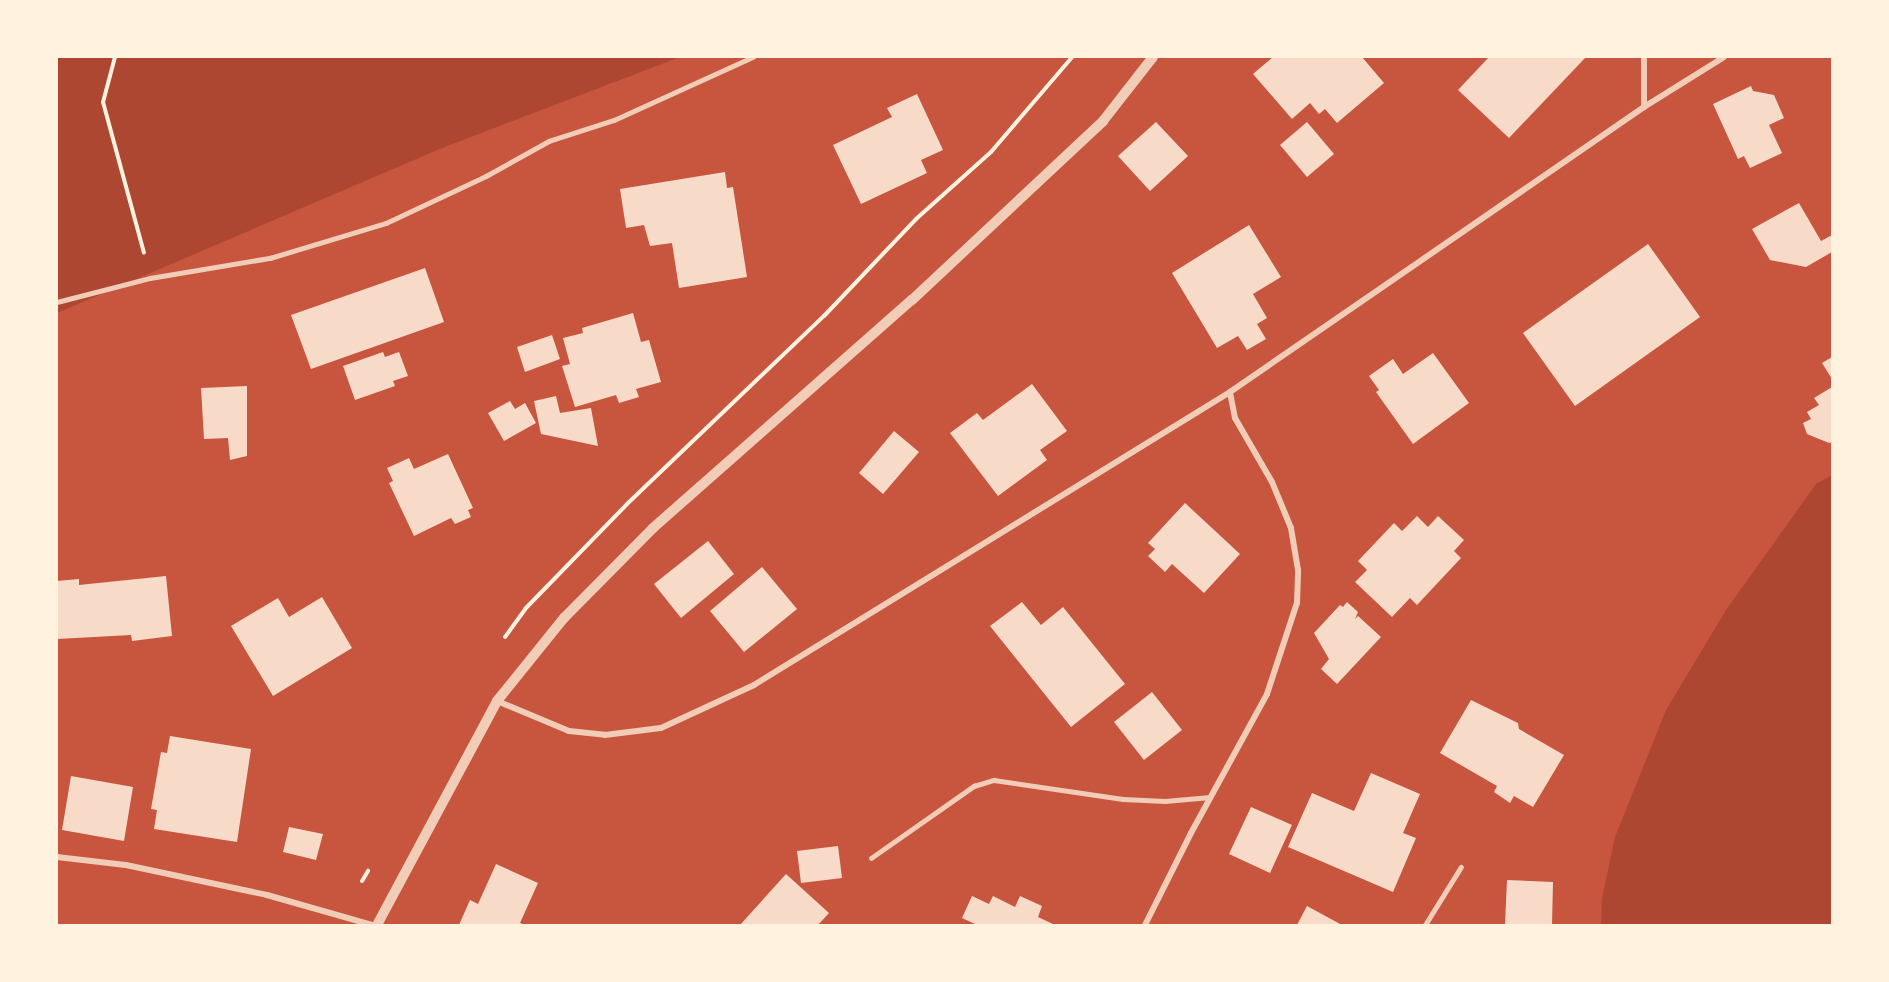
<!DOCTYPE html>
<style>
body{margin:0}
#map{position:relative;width:1889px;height:982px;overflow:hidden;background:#c8553d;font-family:Lato,sans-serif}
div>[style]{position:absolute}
.green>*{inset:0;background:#ae4732}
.building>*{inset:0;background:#f7dbc8}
.path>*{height:4px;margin:-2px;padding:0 2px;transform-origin:2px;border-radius:2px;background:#fff3e0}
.service>*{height:4.5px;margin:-2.25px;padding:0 2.25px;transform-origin:2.25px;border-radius:2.25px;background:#f1ccb7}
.minor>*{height:6px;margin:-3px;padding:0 3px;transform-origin:3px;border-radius:3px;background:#f1ccb7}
.tertiary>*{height:10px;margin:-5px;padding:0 5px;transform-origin:5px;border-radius:5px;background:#f1ccb7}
span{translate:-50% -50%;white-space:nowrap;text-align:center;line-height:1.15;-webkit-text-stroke:4.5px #fff3e0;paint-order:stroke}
.frame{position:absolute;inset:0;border:58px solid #fff3e0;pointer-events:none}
</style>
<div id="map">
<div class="green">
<i style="clip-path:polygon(57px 57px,680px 57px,442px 148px,57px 313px)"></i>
<i style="clip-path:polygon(1832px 475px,1832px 925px,1601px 925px,1602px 899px,1615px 837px,1666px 710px,1726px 610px,1816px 484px)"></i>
</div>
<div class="building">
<i style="clip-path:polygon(1273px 57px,1362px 57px,1384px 83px,1337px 123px,1325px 109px,1319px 114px,1310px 103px,1292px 119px,1253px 74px)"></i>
<i style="clip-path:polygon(1489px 57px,1586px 57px,1509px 138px,1458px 90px)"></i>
<i style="clip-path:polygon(1751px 86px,1753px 91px,1774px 95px,1784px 118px,1769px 125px,1782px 153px,1750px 168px,1744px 156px,1738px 159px,1713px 104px)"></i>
<i style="clip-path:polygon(917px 94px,943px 150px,921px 160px,927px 173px,861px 204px,833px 145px,892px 117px,887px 108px)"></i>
<i style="clip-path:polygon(1156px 122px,1188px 156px,1150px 191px,1118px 156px)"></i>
<i style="clip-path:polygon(1307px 122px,1334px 154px,1307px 177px,1280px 145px)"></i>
<i style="clip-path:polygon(725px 172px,727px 188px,733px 187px,747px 277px,679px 288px,672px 243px,650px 246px,644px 225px,626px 228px,620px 189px)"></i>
<i style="clip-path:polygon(1799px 203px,1821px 241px,1832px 235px,1832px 252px,1806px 267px,1770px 260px,1752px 229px)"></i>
<i style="clip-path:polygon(1249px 225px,1281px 277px,1253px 294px,1267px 318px,1257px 324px,1266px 339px,1247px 350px,1238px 336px,1217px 348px,1172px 273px)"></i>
<i style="clip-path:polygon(1648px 244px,1700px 317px,1575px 406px,1523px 333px)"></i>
<i style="clip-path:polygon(425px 268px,444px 322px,311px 369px,291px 315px)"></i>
<i style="clip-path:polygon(633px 313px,641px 342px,649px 340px,661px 382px,636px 389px,639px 397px,619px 403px,616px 395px,575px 407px,562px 366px,570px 364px,563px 338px,583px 333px,582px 328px)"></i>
<i style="clip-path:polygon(552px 335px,560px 359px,525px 372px,517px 347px)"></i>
<i style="clip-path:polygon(383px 352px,385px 357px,399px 352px,408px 376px,393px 381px,395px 386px,355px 400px,343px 366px)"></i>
<i style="clip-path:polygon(1433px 353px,1469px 403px,1413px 444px,1376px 392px,1379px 390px,1369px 376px,1393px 359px,1403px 374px)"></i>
<i style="clip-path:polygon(1832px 357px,1832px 379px,1822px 363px)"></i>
<i style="clip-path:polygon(1032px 384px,1067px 431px,1040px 450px,1047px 460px,998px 496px,950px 433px,977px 413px,983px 420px)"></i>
<i style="clip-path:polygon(247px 386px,247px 456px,230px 460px,228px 438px,204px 439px,201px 388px)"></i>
<i style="clip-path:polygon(1832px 387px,1832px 442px,1829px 443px,1807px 434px,1803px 423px,1811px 419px,1807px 412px,1819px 405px,1814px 398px)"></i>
<i style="clip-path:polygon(556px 396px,560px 413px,591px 408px,598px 446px,541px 434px,534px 401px)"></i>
<i style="clip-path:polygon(510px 401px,515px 409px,525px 403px,536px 423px,504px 441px,488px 413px)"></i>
<i style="clip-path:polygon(894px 431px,919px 452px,883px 494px,859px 473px)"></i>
<i style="clip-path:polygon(448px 454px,473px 508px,468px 510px,471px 517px,455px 524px,451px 518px,414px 536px,389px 483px,393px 481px,387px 468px,409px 458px,414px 469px)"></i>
<i style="clip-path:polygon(1185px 503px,1240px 554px,1204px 593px,1172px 564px,1165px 572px,1148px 556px,1155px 549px,1148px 543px)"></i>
<i style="clip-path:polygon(1417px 516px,1428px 527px,1438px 516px,1464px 540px,1454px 551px,1461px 558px,1417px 605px,1410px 598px,1392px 617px,1355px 582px,1367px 570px,1358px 561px,1394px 523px,1402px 531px)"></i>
<i style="clip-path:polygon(708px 541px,734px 574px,681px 618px,654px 584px)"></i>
<i style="clip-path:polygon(762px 567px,797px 609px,744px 652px,710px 611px)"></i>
<i style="clip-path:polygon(166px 576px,172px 636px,132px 641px,131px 635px,57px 639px,57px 581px,79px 579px,79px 585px)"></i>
<i style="clip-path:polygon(322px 597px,352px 648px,273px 696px,231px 626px,278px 598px,289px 617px)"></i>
<i style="clip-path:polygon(1022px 602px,1041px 625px,1063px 607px,1125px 684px,1071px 727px,990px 626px)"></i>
<i style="clip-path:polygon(1347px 602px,1358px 612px,1355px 619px,1358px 616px,1381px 637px,1337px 684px,1321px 669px,1329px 659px,1314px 633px,1340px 605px,1343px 607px)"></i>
<i style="clip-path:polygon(1152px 692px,1182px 730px,1144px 760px,1114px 722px)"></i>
<i style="clip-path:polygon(1471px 700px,1518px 723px,1519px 729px,1564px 755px,1533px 807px,1514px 796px,1510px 803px,1494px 792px,1497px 786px,1440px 753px)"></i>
<i style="clip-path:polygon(170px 736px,251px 749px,237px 842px,154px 829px,157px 810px,151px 809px,161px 752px,167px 753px)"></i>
<i style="clip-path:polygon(1371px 773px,1420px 794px,1403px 833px,1416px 838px,1393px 892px,1288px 847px,1312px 793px,1354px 811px)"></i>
<i style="clip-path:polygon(71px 776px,133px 787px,124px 841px,62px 830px)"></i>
<i style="clip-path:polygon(1251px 807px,1292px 825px,1270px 873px,1229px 854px)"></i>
<i style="clip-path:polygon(289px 827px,323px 834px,316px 860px,283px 852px)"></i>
<i style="clip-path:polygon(838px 846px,842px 878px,801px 883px,797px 851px)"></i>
<i style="clip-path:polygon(496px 864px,538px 883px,520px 923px,525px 925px,459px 925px,470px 900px,478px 904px)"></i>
<i style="clip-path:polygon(786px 874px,829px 913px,818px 925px,740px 925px)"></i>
<i style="clip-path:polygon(1507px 880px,1553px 882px,1552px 925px,1505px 925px)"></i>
<i style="clip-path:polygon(972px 896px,989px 904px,993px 896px,1015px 907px,1020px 896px,1042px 906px,1038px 917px,1055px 925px,977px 925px,962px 918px)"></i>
<i style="clip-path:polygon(1307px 906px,1342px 925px,1297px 925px)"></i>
</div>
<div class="path">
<i style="left:115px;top:57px;width:47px;rotate:104.9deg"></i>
<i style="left:103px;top:102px;width:156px;rotate:74.8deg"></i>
<i style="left:505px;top:637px;width:34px;rotate:-54deg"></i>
<i style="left:525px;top:609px;width:146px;rotate:-45.8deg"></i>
<i style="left:627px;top:504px;width:272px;rotate:-43.7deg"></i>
<i style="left:824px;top:316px;width:134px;rotate:-46.5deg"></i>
<i style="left:916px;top:219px;width:101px;rotate:-41.8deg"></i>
<i style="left:991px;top:152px;width:125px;rotate:-49.5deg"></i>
<i style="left:362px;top:881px;width:12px;rotate:-59deg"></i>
</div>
<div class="service">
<i style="left:57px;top:302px;width:96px;rotate:-14.5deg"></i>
<i style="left:150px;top:278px;width:122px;rotate:-9.5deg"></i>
<i style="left:270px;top:258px;width:121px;rotate:-16.8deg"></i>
<i style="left:386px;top:223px;width:110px;rotate:-25.2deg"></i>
<i style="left:486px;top:176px;width:72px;rotate:-29.1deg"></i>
<i style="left:549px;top:141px;width:68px;rotate:-17.9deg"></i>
<i style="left:614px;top:120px;width:153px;rotate:-24.4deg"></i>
<i style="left:871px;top:858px;width:126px;rotate:-35deg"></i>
<i style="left:974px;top:786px;width:21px;rotate:-17deg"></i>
<i style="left:994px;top:780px;width:130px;rotate:8.4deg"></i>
<i style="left:1123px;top:799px;width:42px;rotate:2.7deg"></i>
<i style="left:1165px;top:801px;width:45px;rotate:-5.1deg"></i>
<i style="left:1425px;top:925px;width:68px;rotate:-58.2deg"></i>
</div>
<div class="minor">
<i style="left:1644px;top:57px;width:50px;rotate:90deg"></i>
<i style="left:497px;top:701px;width:78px;rotate:22.6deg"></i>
<i style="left:569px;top:731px;width:36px;rotate:6deg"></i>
<i style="left:605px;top:735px;width:56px;rotate:-7.1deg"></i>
<i style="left:661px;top:728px;width:102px;rotate:-24.8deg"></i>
<i style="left:754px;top:685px;width:559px;rotate:-31.61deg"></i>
<i style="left:1230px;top:392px;width:503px;rotate:-34.54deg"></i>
<i style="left:1644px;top:107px;width:94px;rotate:-32deg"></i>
<i style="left:57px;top:857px;width:69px;rotate:6.6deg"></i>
<i style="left:126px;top:865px;width:144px;rotate:12deg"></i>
<i style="left:267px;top:895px;width:109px;rotate:15.9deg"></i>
<i style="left:1145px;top:925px;width:103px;rotate:-63.4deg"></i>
<i style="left:1191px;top:833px;width:158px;rotate:-61.3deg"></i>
<i style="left:1267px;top:694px;width:96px;rotate:-71.8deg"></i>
<i style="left:1297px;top:603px;width:33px;rotate:-88deg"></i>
<i style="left:1298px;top:570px;width:43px;rotate:-99.5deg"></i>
<i style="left:1291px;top:528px;width:50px;rotate:-112.4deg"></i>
<i style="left:1272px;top:482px;width:74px;rotate:-120deg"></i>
<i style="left:1235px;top:418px;width:26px;rotate:-101deg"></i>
</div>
<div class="tertiary">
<i style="left:377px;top:925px;width:254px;rotate:-61.8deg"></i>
<i style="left:497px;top:701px;width:107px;rotate:-51.1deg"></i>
<i style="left:564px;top:618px;width:127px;rotate:-45.3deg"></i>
<i style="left:653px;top:528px;width:345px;rotate:-41.4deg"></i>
<i style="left:912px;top:300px;width:262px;rotate:-43.1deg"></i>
<i style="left:1103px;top:121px;width:81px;rotate:-52deg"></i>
</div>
<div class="frame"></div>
</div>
